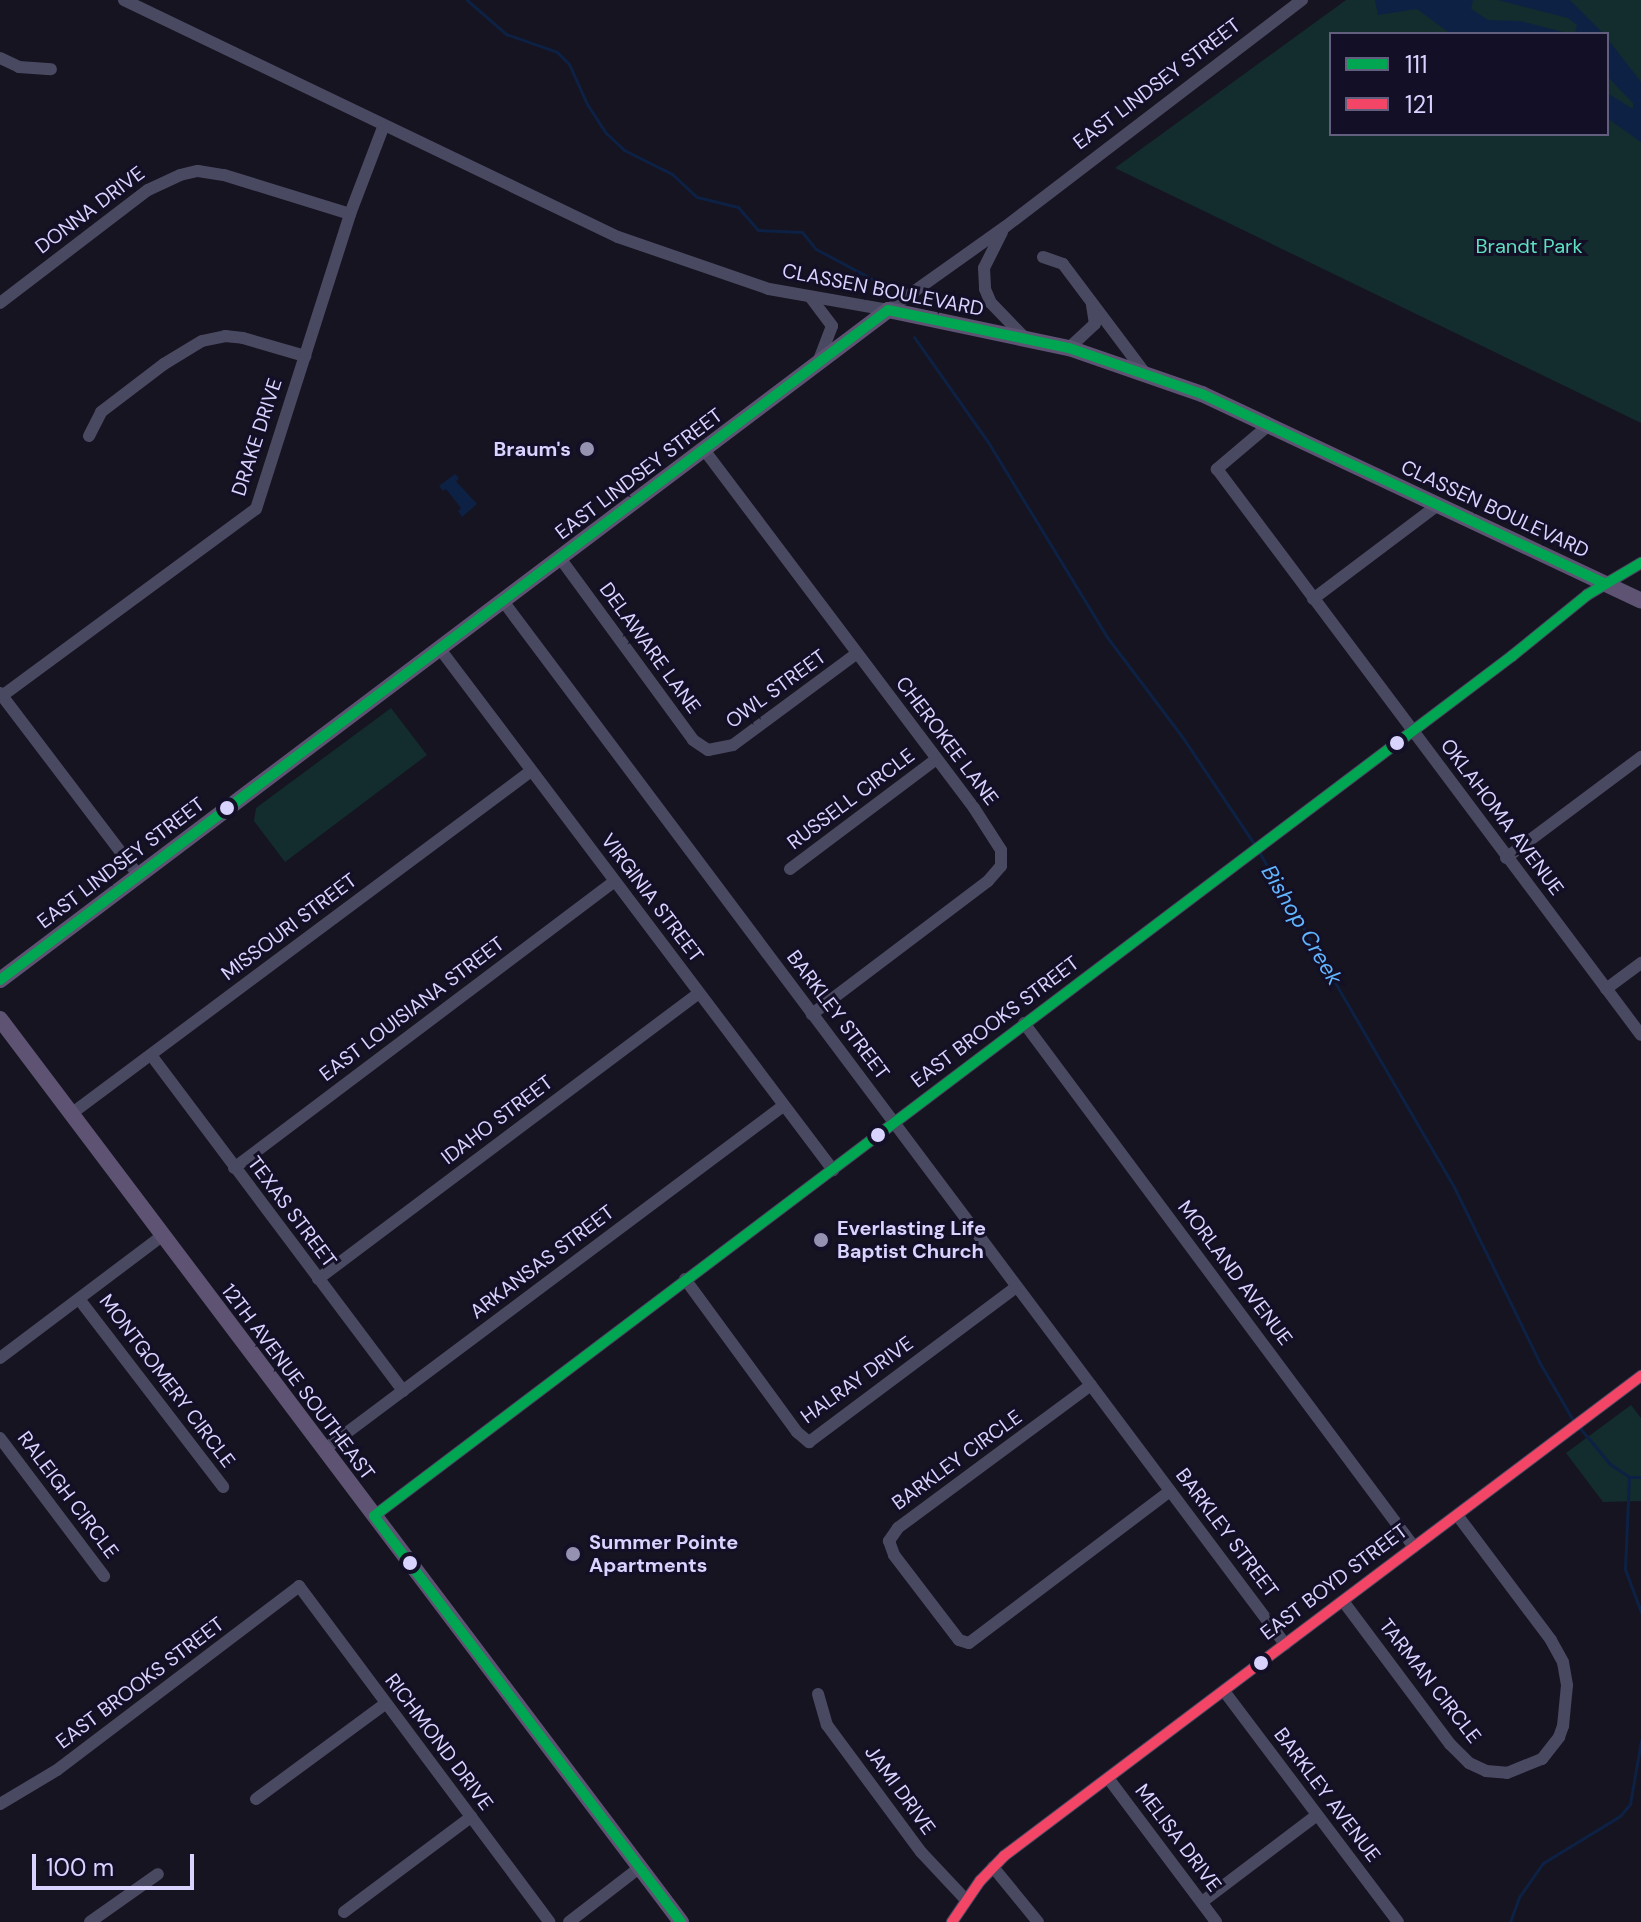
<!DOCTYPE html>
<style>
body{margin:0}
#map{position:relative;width:1641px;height:1922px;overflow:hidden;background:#161421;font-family:"DM Sans",sans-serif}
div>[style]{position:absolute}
.green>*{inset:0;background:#132c2d}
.water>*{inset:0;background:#0d2144}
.stream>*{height:3px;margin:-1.5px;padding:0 1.5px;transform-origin:1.5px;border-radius:1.5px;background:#0d2144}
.minor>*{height:12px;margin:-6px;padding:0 6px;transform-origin:6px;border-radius:6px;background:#4a4962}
.major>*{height:16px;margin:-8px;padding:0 8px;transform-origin:8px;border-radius:8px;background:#5e5373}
.bus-1>*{height:10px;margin:-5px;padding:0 5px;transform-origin:5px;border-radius:5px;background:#00a651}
.bus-2>*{height:10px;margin:-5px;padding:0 5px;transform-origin:5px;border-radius:5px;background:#f34667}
.dots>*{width:22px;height:22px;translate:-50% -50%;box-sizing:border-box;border:4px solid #130f26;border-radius:50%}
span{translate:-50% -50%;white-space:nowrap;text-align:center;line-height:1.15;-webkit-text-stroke:6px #130f26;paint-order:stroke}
.street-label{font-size:20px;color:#d9d4ff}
.park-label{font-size:20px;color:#5fe0c0}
.poi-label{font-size:20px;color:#d9d4ff;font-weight:700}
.right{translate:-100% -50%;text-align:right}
.left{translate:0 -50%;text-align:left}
.water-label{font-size:22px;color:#62b6ff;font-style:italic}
.legend{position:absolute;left:1329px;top:32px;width:280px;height:104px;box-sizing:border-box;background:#130f26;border:2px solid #625e7d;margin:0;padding:10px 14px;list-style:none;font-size:24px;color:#d9d4ff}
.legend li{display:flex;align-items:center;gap:16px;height:40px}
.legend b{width:40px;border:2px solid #625e7d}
.scale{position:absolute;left:32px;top:1854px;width:162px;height:36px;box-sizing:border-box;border:4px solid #d9d4ff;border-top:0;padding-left:10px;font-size:24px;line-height:28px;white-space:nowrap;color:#d9d4ff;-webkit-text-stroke:6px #130f26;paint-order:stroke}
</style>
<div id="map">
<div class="green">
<i style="clip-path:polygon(evenodd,1346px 0,1641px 0,1641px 423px,1115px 168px,1346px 0,1331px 34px,1607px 34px,1607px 134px,1331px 134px,1331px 34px)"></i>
<i style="clip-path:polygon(391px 708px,427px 755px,285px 862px,254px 821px,256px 808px)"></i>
<i style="clip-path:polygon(1631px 1405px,1641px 1418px,1641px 1501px,1603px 1502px,1566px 1453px)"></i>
</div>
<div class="water">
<i style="clip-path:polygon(1375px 0,1473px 0,1471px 9px,1488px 20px,1520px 21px,1571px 34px,1451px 34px,1417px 9px,1378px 15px)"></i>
<i style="clip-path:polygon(1498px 0,1570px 0,1604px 34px,1575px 34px,1577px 25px,1568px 18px)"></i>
<i style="clip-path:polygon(1607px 38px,1641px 82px,1641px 142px,1607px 118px,1607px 93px,1633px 109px,1633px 103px,1607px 76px)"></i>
<i style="clip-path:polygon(455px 474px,459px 478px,456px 481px,477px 504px,462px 517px,458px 511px,461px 508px,446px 489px,443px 491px,439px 486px)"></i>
</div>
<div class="stream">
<i style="left:467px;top:0;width:52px;rotate:41.1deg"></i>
<i style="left:506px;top:34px;width:54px;rotate:19.4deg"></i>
<i style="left:557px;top:52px;width:17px;rotate:45deg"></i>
<i style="left:569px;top:64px;width:44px;rotate:65.8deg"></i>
<i style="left:587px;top:104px;width:35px;rotate:57deg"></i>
<i style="left:606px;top:133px;width:25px;rotate:43deg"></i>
<i style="left:624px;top:150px;width:54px;rotate:26.6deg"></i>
<i style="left:672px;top:174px;width:34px;rotate:43deg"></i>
<i style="left:697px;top:197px;width:42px;rotate:13.7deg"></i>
<i style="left:738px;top:207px;width:30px;rotate:49deg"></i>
<i style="left:758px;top:230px;width:44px;rotate:2.6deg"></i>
<i style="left:802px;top:232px;width:22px;rotate:51deg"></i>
<i style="left:816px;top:249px;width:66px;rotate:28.1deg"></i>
<i style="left:914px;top:337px;width:128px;rotate:54.8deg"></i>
<i style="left:988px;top:442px;width:228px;rotate:58.6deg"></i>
<i style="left:1107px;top:637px;width:126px;rotate:53deg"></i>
<i style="left:1183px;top:738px;width:129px;rotate:56.1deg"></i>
<i style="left:1259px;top:852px;width:390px;rotate:59.8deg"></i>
<i style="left:1455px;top:1189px;width:196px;rotate:64deg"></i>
<i style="left:1541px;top:1365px;width:66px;rotate:59.9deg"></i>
<i style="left:1579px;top:1427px;width:48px;rotate:50deg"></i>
<i style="left:1610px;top:1464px;width:23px;rotate:34deg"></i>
<i style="left:1629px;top:1477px;width:12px"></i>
<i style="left:1629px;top:1477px;width:92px;rotate:92.5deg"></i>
<i style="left:1625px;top:1569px;width:46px;rotate:69.6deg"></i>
<i style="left:1510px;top:1922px;width:27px;rotate:-70deg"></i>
<i style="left:1519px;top:1897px;width:42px;rotate:-54.8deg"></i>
<i style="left:1543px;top:1863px;width:90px;rotate:-31.4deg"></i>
<i style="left:1620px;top:1816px;width:16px;rotate:-50deg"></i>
<i style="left:1630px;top:1804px;width:64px;rotate:-80.1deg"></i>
</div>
<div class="minor">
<i style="left:124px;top:0;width:548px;rotate:25.63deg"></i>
<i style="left:618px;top:237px;width:160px;rotate:19deg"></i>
<i style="left:769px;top:289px;width:121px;rotate:10deg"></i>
<i style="left:888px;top:310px;width:143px;rotate:-35.4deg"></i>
<i style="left:1005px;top:227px;width:374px;rotate:-37.4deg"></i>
<i style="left:0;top:58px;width:21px;rotate:25deg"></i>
<i style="left:19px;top:67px;width:32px;rotate:4deg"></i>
<i style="left:1002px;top:232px;width:40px;rotate:116.6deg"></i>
<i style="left:984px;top:268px;width:21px;rotate:87deg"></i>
<i style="left:985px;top:289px;width:15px;rotate:67deg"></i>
<i style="left:991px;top:303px;width:47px;rotate:45.9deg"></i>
<i style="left:1043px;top:257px;width:21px;rotate:19deg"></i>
<i style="left:1063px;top:264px;width:135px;rotate:53.1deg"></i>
<i style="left:811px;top:298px;width:35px;rotate:53deg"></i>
<i style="left:832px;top:326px;width:36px;rotate:111deg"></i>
<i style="left:0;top:303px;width:186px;rotate:-37.4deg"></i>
<i style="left:148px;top:190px;width:35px;rotate:-25deg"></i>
<i style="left:180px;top:175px;width:18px;rotate:-13deg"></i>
<i style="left:198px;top:171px;width:26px;rotate:9deg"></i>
<i style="left:224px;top:175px;width:132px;rotate:17.2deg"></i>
<i style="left:1069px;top:348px;width:35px;rotate:-43deg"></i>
<i style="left:1095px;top:324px;width:19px;rotate:-99deg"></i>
<i style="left:1270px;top:424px;width:70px;rotate:139.7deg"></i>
<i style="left:1217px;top:469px;width:707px;rotate:53.16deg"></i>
<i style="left:89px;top:436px;width:27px;rotate:-63deg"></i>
<i style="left:101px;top:412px;width:79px;rotate:-37.3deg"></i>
<i style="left:164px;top:364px;width:44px;rotate:-31.2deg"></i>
<i style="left:202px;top:341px;width:24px;rotate:-12deg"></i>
<i style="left:225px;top:336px;width:18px;rotate:6deg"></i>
<i style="left:243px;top:338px;width:65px;rotate:16.2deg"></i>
<i style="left:705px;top:451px;width:447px;rotate:53deg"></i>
<i style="left:974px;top:808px;width:50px;rotate:57.3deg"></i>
<i style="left:1001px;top:850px;width:16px;rotate:90deg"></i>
<i style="left:1001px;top:866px;width:20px;rotate:131deg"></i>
<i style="left:988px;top:881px;width:221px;rotate:142.9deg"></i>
<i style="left:560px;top:558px;width:225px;rotate:53.8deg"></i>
<i style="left:693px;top:740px;width:18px;rotate:34deg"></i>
<i style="left:708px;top:750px;width:25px;rotate:-11deg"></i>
<i style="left:733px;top:745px;width:153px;rotate:-36.5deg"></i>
<i style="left:1313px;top:599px;width:158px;rotate:-37deg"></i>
<i style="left:503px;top:601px;width:1304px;rotate:53.14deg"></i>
<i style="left:440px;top:649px;width:653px;rotate:52.97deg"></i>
<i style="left:0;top:693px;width:230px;rotate:52.8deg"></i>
<i style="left:2px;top:696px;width:315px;rotate:-36.4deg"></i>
<i style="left:256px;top:509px;width:310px;rotate:-72.3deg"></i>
<i style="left:350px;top:214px;width:95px;rotate:-69.1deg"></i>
<i style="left:1506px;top:858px;width:169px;rotate:-36.8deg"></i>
<i style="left:790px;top:869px;width:181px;rotate:-36.9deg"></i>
<i style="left:1606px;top:989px;width:44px;rotate:-36.6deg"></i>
<i style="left:1024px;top:1023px;width:653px;rotate:53.34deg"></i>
<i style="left:151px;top:1055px;width:420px;rotate:53.1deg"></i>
<i style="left:71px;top:1114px;width:574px;rotate:-36.71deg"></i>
<i style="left:234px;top:1168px;width:476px;rotate:-37deg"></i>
<i style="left:318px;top:1279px;width:476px;rotate:-36.9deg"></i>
<i style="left:685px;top:1279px;width:190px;rotate:53.8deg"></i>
<i style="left:797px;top:1432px;width:16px;rotate:40deg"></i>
<i style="left:809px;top:1442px;width:259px;rotate:-36.8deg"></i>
<i style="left:79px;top:1299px;width:237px;rotate:52.5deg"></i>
<i style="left:0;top:1358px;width:204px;rotate:-37deg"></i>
<i style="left:1091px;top:1385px;width:240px;rotate:143.5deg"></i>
<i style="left:898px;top:1528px;width:16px;rotate:125deg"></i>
<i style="left:889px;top:1541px;width:15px;rotate:70deg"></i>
<i style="left:894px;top:1555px;width:107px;rotate:52.6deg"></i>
<i style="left:959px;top:1640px;width:10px;rotate:17deg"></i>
<i style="left:969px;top:1643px;width:252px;rotate:-37.1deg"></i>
<i style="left:0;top:1438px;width:173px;rotate:53deg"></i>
<i style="left:325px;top:1449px;width:572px;rotate:-36.83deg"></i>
<i style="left:374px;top:1516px;width:1426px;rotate:-37.08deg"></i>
<i style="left:1512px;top:656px;width:97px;rotate:-39.1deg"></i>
<i style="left:1587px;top:595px;width:63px;rotate:-30.7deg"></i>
<i style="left:1343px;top:1601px;width:179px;rotate:53.2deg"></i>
<i style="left:1450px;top:1744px;width:27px;rotate:45deg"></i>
<i style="left:1469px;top:1763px;width:19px;rotate:25deg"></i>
<i style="left:1486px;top:1771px;width:21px;rotate:5deg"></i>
<i style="left:1507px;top:1773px;width:38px;rotate:-22deg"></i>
<i style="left:1542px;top:1759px;width:28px;rotate:-52deg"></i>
<i style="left:1559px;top:1737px;width:12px;rotate:-70deg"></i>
<i style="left:1563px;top:1726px;width:41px;rotate:-84.4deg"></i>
<i style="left:1567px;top:1685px;width:23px;rotate:-100deg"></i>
<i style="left:1563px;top:1662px;width:25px;rotate:-119deg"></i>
<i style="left:1551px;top:1640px;width:156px;rotate:-126.9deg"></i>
<i style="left:1224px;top:1691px;width:289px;rotate:53deg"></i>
<i style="left:818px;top:1694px;width:32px;rotate:74deg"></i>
<i style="left:827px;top:1725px;width:158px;rotate:53.5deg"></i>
<i style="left:921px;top:1852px;width:66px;rotate:46.8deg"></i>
<i style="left:1108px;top:1778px;width:180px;rotate:53.1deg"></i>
<i style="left:256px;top:1799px;width:160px;rotate:-36.4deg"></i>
<i style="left:0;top:1804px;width:66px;rotate:-30.8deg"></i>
<i style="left:57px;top:1770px;width:304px;rotate:-37.2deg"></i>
<i style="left:299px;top:1586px;width:419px;rotate:53.3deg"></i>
<i style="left:993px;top:1867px;width:71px;rotate:50.7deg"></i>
<i style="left:1202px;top:1902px;width:144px;rotate:-37.1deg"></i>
<i style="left:344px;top:1912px;width:159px;rotate:-36.8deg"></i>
<i style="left:90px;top:1922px;width:83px;rotate:-35.2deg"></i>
<i style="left:569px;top:1922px;width:88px;rotate:-37.6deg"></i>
<i style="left:952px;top:1922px;width:50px;rotate:-55.7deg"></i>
<i style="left:980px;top:1881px;width:35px;rotate:-46deg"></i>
<i style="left:1004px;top:1856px;width:798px;rotate:-37deg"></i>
</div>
<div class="major">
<i style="left:0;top:980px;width:1112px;rotate:-37.03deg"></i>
<i style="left:888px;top:310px;width:185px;rotate:11.9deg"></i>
<i style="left:1069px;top:348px;width:141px;rotate:19.1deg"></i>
<i style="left:1202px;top:394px;width:485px;rotate:25.2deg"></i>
<i style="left:0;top:1019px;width:1131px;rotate:52.98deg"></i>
</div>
<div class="bus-1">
<i style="left:0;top:980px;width:1112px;rotate:-37.03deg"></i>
<i style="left:888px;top:310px;width:185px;rotate:11.9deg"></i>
<i style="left:1069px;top:348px;width:141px;rotate:19.1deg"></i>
<i style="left:1202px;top:394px;width:446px;rotate:25.2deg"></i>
<i style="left:681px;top:1922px;width:509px;rotate:-127.1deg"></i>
<i style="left:374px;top:1516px;width:1426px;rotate:-37.08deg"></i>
<i style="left:1512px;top:656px;width:97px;rotate:-39.1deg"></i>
<i style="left:1587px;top:595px;width:63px;rotate:-30.7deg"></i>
</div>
<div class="bus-2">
<i style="left:952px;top:1922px;width:50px;rotate:-55.7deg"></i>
<i style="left:980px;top:1881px;width:35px;rotate:-46deg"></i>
<i style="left:1004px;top:1856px;width:798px;rotate:-37deg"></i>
</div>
<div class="dots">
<i style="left:587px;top:449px;background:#9591b1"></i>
<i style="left:1397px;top:743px;background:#d9d4ff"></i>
<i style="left:227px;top:808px;background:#d9d4ff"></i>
<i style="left:878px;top:1135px;background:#d9d4ff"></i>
<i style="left:821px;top:1240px;background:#9591b1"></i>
<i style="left:573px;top:1554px;background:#9591b1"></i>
<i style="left:410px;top:1563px;background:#d9d4ff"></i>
<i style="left:1261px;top:1663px;background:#d9d4ff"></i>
</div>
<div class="street-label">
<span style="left:1157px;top:84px;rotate:-37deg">EAST LINDSEY STREET</span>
<span style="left:90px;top:210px;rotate:-37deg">DONNA DRIVE</span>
<span style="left:883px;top:290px;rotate:11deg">CLASSEN BOULEVARD</span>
<span style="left:257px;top:437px;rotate:-72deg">DRAKE DRIVE</span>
<span style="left:639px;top:474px;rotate:-37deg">EAST LINDSEY STREET</span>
<span style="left:1495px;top:509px;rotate:25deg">CLASSEN BOULEVARD</span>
<span style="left:650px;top:648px;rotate:54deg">DELAWARE LANE</span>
<span style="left:776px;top:689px;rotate:-36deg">OWL STREET</span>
<span style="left:947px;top:741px;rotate:53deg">CHEROKEE LANE</span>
<span style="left:851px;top:799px;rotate:-37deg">RUSSELL CIRCLE</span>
<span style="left:1502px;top:817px;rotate:53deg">OKLAHOMA AVENUE</span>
<span style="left:121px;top:863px;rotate:-37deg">EAST LINDSEY STREET</span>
<span style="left:652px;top:898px;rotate:53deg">VIRGINIA STREET</span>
<span style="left:289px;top:927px;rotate:-37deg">MISSOURI STREET</span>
<span style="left:412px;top:1009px;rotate:-37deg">EAST LOUISIANA STREET</span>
<span style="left:838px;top:1015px;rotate:53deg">BARKLEY STREET</span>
<span style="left:995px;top:1022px;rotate:-37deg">EAST BROOKS STREET</span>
<span style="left:497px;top:1120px;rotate:-37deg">IDAHO STREET</span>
<span style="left:292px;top:1212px;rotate:53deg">TEXAS STREET</span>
<span style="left:542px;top:1262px;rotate:-37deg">ARKANSAS STREET</span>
<span style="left:1235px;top:1273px;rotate:53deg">MORLAND AVENUE</span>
<span style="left:857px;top:1380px;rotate:-36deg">HALRAY DRIVE</span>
<span style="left:167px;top:1381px;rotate:53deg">MONTGOMERY CIRCLE</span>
<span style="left:298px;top:1382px;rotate:53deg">12TH AVENUE SOUTHEAST</span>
<span style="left:957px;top:1460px;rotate:-36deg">BARKLEY CIRCLE</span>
<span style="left:68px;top:1495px;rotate:53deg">RALEIGH CIRCLE</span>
<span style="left:1227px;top:1533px;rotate:53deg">BARKLEY STREET</span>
<span style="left:1334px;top:1582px;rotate:-37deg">EAST BOYD STREET</span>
<span style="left:1430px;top:1681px;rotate:52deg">TARMAN CIRCLE</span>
<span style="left:140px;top:1683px;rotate:-37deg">EAST BROOKS STREET</span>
<span style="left:439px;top:1742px;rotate:53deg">RICHMOND DRIVE</span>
<span style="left:900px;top:1790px;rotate:54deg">JAMI DRIVE</span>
<span style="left:1327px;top:1795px;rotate:53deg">BARKLEY AVENUE</span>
<span style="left:1178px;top:1838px;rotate:53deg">MELISA DRIVE</span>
</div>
<div class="park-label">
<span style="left:1529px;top:246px">Brandt Park</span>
</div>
<div class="poi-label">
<span class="right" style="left:571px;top:449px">Braum's</span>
<span class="left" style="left:837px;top:1240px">Everlasting Life<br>Baptist Church</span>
<span class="left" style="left:589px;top:1554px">Summer Pointe<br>Apartments</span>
</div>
<div class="water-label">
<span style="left:1302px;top:925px;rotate:59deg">Bishop Creek</span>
</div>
<ul class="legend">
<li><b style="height:10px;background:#00a651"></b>111</li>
<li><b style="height:10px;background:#f34667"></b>121</li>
</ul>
<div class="scale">100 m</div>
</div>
